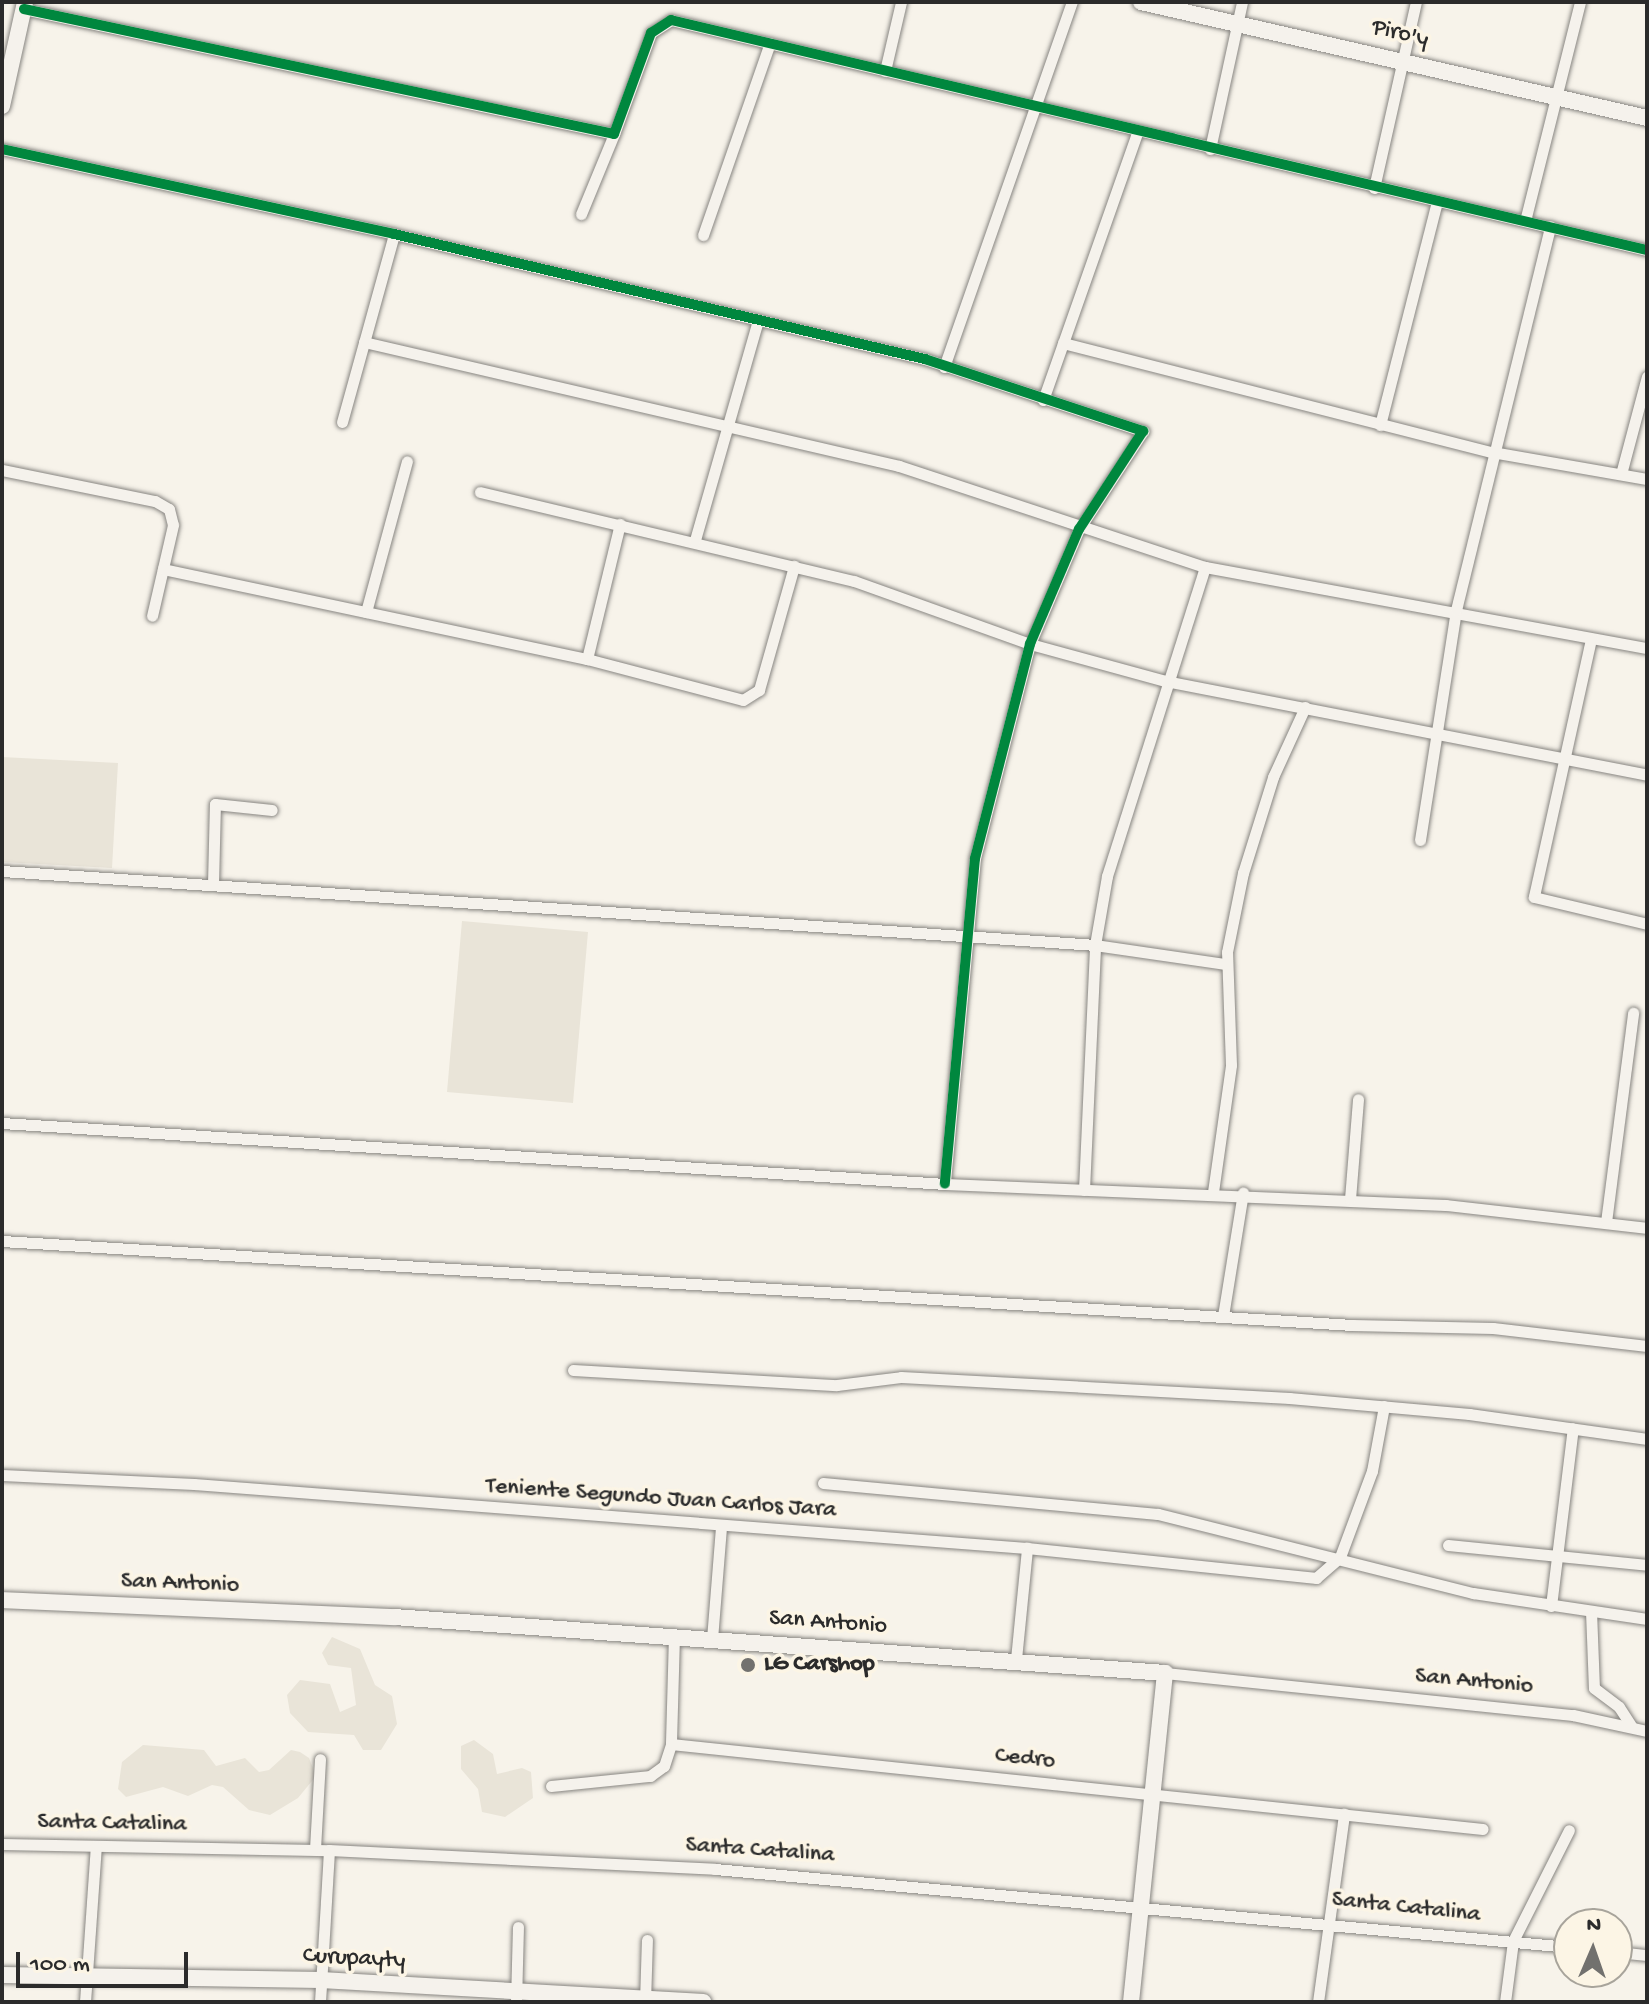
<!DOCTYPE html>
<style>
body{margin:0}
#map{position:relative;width:1649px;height:2004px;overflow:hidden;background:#f7f3ea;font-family:"Gochi Hand",sans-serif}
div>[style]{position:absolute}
.green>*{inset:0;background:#e9e4d8}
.roads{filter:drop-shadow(0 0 2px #878581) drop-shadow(0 0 2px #878581)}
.street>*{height:11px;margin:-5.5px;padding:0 5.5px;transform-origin:5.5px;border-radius:5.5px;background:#f5f2ec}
.secondary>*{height:16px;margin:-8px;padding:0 8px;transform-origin:8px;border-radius:8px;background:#f5f2ec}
.cycleway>*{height:10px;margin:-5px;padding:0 5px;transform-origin:5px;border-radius:5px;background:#00873e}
.dots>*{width:22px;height:22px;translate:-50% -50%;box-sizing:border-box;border:4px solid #fcf5e5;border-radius:50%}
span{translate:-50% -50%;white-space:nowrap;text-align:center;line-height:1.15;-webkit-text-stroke:7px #fcf5e5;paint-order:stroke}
.street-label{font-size:24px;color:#2b2b2b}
.poi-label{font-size:24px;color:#2b2b2b;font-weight:700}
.left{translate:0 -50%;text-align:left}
.frame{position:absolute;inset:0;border:4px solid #2b2b2b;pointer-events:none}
.north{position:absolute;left:1553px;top:1908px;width:80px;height:80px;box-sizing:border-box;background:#fcf5e5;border:2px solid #a8a49b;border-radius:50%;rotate:2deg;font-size:22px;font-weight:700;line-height:32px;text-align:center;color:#2b2b2b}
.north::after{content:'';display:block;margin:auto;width:28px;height:36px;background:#72716e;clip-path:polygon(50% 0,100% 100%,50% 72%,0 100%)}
.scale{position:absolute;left:16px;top:1952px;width:172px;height:36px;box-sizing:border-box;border:4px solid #2b2b2b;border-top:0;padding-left:10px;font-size:24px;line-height:28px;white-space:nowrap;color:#2b2b2b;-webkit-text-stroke:6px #fcf5e5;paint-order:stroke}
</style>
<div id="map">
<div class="green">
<i style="clip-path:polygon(2px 757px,118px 763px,112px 868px,2px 862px)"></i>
<i style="clip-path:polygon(462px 921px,588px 932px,573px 1103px,447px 1092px)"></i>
<i style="clip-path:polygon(332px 1637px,360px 1649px,375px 1685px,392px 1696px,397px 1724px,381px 1750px,363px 1750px,354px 1735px,308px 1732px,290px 1713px,287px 1695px,300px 1680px,330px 1684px,340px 1712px,356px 1705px,351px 1668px,328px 1665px,322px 1653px)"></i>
<i style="clip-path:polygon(474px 1740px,493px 1754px,497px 1774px,522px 1768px,531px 1772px,533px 1798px,505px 1817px,482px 1812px,478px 1789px,461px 1769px,461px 1746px)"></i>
<i style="clip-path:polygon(143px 1745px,204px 1750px,216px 1766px,245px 1758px,259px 1772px,269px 1770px,291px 1750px,300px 1752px,309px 1758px,316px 1776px,298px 1798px,270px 1815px,249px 1810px,223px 1787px,212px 1785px,188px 1796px,163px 1787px,126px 1797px,118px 1789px,122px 1762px)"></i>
</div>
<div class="roads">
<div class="street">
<i style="left:24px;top:9px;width:603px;rotate:11.96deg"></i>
<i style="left:614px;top:134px;width:108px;rotate:-69.9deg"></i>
<i style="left:651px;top:33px;width:24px;rotate:-33deg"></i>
<i style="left:671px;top:20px;width:1003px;rotate:13.26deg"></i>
<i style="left:885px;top:71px;width:71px;rotate:-76.9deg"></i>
<i style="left:2px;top:149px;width:401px;rotate:12.2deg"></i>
<i style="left:394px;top:234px;width:546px;rotate:13.25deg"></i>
<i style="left:925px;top:359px;width:230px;rotate:18.3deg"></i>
<i style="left:1143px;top:431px;width:117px;rotate:123.1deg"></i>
<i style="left:1079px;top:529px;width:125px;rotate:113.1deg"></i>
<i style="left:1030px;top:644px;width:221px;rotate:104.4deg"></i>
<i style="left:975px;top:858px;width:327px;rotate:95.3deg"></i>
<i style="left:1210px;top:149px;width:150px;rotate:-77.7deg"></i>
<i style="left:1374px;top:188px;width:191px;rotate:-77.3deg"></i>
<i style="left:581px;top:214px;width:87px;rotate:-67.6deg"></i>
<i style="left:1525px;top:221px;width:226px;rotate:-75.9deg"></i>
<i style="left:703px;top:235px;width:203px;rotate:-70.8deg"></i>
<i style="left:364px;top:342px;width:549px;rotate:13.05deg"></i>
<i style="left:899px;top:466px;width:322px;rotate:18.3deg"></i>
<i style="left:1205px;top:567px;width:449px;rotate:10.4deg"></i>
<i style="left:1063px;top:343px;width:443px;rotate:14.3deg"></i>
<i style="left:1492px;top:452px;width:157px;rotate:9.9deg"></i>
<i style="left:944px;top:367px;width:387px;rotate:-70.7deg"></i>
<i style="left:1043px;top:400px;width:283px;rotate:-70.6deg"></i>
<i style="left:342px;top:422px;width:195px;rotate:-74.5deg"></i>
<i style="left:1380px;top:425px;width:230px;rotate:-75.7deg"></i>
<i style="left:2px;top:470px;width:156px;rotate:11.5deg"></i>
<i style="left:155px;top:501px;width:16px;rotate:30deg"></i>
<i style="left:169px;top:509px;width:16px;rotate:76deg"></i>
<i style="left:173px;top:525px;width:93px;rotate:103deg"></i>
<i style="left:1621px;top:474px;width:101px;rotate:-75.1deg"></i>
<i style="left:480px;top:492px;width:384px;rotate:13.4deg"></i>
<i style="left:854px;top:581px;width:187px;rotate:19.7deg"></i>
<i style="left:1030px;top:644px;width:140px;rotate:15.3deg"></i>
<i style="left:1165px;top:681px;width:491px;rotate:11deg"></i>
<i style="left:695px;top:540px;width:229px;rotate:-74deg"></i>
<i style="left:163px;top:569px;width:433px;rotate:12deg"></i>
<i style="left:587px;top:659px;width:161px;rotate:14.7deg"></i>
<i style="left:743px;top:700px;width:19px;rotate:-32deg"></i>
<i style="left:759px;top:690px;width:129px;rotate:-74.2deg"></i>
<i style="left:366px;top:612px;width:156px;rotate:-74.8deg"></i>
<i style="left:1591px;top:639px;width:264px;rotate:102.5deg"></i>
<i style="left:1534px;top:897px;width:116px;rotate:13.4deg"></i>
<i style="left:587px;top:659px;width:139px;rotate:-76.3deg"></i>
<i style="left:1420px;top:840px;width:233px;rotate:-81.1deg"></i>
<i style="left:1456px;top:610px;width:395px;rotate:-76.2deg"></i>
<i style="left:2px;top:871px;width:1096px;rotate:3.87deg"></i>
<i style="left:1095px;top:945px;width:132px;rotate:8.3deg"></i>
<i style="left:213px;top:884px;width:80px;rotate:-88.6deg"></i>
<i style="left:215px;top:804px;width:57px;rotate:6deg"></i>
<i style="left:2px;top:1123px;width:945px;rotate:3.7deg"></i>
<i style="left:945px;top:1184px;width:501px;rotate:2.4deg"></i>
<i style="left:1446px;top:1205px;width:202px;rotate:6.5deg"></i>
<i style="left:1084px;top:1190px;width:245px;rotate:-87.4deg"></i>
<i style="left:1095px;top:945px;width:70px;rotate:-80.1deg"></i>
<i style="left:1107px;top:876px;width:324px;rotate:-72.4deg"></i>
<i style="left:1213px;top:1192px;width:128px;rotate:-81.9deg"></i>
<i style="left:1231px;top:1065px;width:113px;rotate:-92deg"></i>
<i style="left:1227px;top:952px;width:81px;rotate:-78.6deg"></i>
<i style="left:1243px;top:873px;width:101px;rotate:-72.6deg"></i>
<i style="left:1273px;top:777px;width:77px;rotate:-65.4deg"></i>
<i style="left:1350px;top:1199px;width:100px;rotate:-85.4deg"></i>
<i style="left:1606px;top:1222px;width:211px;rotate:-82.6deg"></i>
<i style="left:2px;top:1241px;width:1353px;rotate:3.56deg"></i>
<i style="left:1352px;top:1325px;width:141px;rotate:1.2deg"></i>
<i style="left:1493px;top:1328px;width:155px;rotate:6.7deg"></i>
<i style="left:1223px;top:1316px;width:125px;rotate:-80.8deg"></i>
<i style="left:573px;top:1370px;width:264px;rotate:3.3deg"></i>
<i style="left:837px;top:1385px;width:64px;rotate:-7.1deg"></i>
<i style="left:901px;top:1377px;width:389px;rotate:3.1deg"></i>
<i style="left:1289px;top:1398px;width:181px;rotate:5.1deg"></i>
<i style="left:1469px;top:1414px;width:180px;rotate:8deg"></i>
<i style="left:2px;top:1475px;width:192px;rotate:2.7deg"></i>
<i style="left:194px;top:1484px;width:835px;rotate:4.39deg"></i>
<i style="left:1027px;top:1548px;width:291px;rotate:5.9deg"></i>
<i style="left:1316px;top:1578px;width:32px;rotate:-41deg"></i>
<i style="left:1340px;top:1557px;width:92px;rotate:-69.6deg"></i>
<i style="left:1372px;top:1471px;width:66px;rotate:-79.5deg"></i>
<i style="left:823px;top:1483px;width:336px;rotate:5.3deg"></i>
<i style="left:1158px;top:1514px;width:325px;rotate:14.1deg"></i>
<i style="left:1473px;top:1593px;width:176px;rotate:8.5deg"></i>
<i style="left:1448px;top:1545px;width:200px;rotate:5.7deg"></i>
<i style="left:1551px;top:1606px;width:179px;rotate:-83deg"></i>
<i style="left:1591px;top:1611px;width:77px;rotate:87.8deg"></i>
<i style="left:1594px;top:1688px;width:31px;rotate:37deg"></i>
<i style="left:1619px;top:1707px;width:24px;rotate:57deg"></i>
<i style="left:674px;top:1635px;width:109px;rotate:91.6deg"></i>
<i style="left:671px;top:1744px;width:816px;rotate:5.98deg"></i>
<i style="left:712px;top:1639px;width:113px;rotate:-85.4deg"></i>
<i style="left:1016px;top:1659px;width:112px;rotate:-84.3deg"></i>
<i style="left:1165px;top:1673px;width:410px;rotate:5.9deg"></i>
<i style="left:1573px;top:1715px;width:76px;rotate:12.2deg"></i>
<i style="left:551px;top:1786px;width:100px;rotate:-5.8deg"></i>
<i style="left:650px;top:1776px;width:17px;rotate:-36deg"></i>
<i style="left:664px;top:1766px;width:23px;rotate:-72deg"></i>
<i style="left:2px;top:1844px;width:327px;rotate:1.1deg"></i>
<i style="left:329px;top:1850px;width:386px;rotate:2.8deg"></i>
<i style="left:715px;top:1869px;width:858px;rotate:5.22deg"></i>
<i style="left:315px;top:1849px;width:90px;rotate:-86.8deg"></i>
<i style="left:1617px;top:1952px;width:30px;rotate:6deg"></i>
<i style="left:85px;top:2002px;width:156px;rotate:-86deg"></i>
<i style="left:320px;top:2002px;width:152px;rotate:-86.6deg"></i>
<i style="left:516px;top:2002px;width:75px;rotate:-88.5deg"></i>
<i style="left:645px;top:2002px;width:62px;rotate:-88.2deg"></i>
<i style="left:1318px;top:2002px;width:190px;rotate:-82.1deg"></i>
<i style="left:1505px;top:2002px;width:62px;rotate:-82.5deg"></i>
<i style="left:1513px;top:1941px;width:124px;rotate:-63.2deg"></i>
</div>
<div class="secondary">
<i style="left:1141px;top:2px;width:519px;rotate:12.91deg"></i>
<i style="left:2px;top:106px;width:107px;rotate:-77.5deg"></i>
<i style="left:2px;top:1600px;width:392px;rotate:2.5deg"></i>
<i style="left:394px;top:1617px;width:773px;rotate:4.15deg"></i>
<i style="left:1165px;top:1673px;width:331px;rotate:95.9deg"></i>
<i style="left:2px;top:1975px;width:319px;rotate:0.9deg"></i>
<i style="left:321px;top:1980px;width:383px;rotate:3.3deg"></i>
</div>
</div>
<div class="cycleway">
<i style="left:24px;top:9px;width:603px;rotate:11.96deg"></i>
<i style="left:614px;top:134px;width:108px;rotate:-69.9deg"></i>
<i style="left:651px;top:33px;width:24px;rotate:-33deg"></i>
<i style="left:671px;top:20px;width:1003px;rotate:13.26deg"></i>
<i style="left:2px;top:149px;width:401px;rotate:12.2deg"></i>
<i style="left:394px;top:234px;width:546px;rotate:13.25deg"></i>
<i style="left:925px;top:359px;width:230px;rotate:18.3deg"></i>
<i style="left:1143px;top:431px;width:117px;rotate:123.1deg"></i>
<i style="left:1079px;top:529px;width:125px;rotate:113.1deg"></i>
<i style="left:1030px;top:644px;width:221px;rotate:104.4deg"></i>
<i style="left:975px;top:858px;width:327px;rotate:95.3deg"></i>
</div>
<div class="dots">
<i style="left:748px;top:1665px;background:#72716e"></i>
</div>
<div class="street-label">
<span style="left:1400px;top:34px;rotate:13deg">Piro'y</span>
<span style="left:661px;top:1499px;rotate:4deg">Teniente Segundo Juan Carlos Jara</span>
<span style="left:180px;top:1584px;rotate:2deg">San Antonio</span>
<span style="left:828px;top:1623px;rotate:4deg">San Antonio</span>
<span style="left:1474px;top:1682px;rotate:5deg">San Antonio</span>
<span style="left:1025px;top:1759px;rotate:6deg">Cedro</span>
<span style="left:112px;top:1824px;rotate:1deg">Santa Catalina</span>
<span style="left:760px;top:1851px;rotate:4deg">Santa Catalina</span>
<span style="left:1406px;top:1908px;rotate:6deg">Santa Catalina</span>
<span style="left:354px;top:1959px;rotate:3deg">Curupayty</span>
</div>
<div class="poi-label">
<span class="left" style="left:764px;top:1665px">LG Carshop</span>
</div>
<div class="frame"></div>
<div class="north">N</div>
<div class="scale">100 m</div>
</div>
